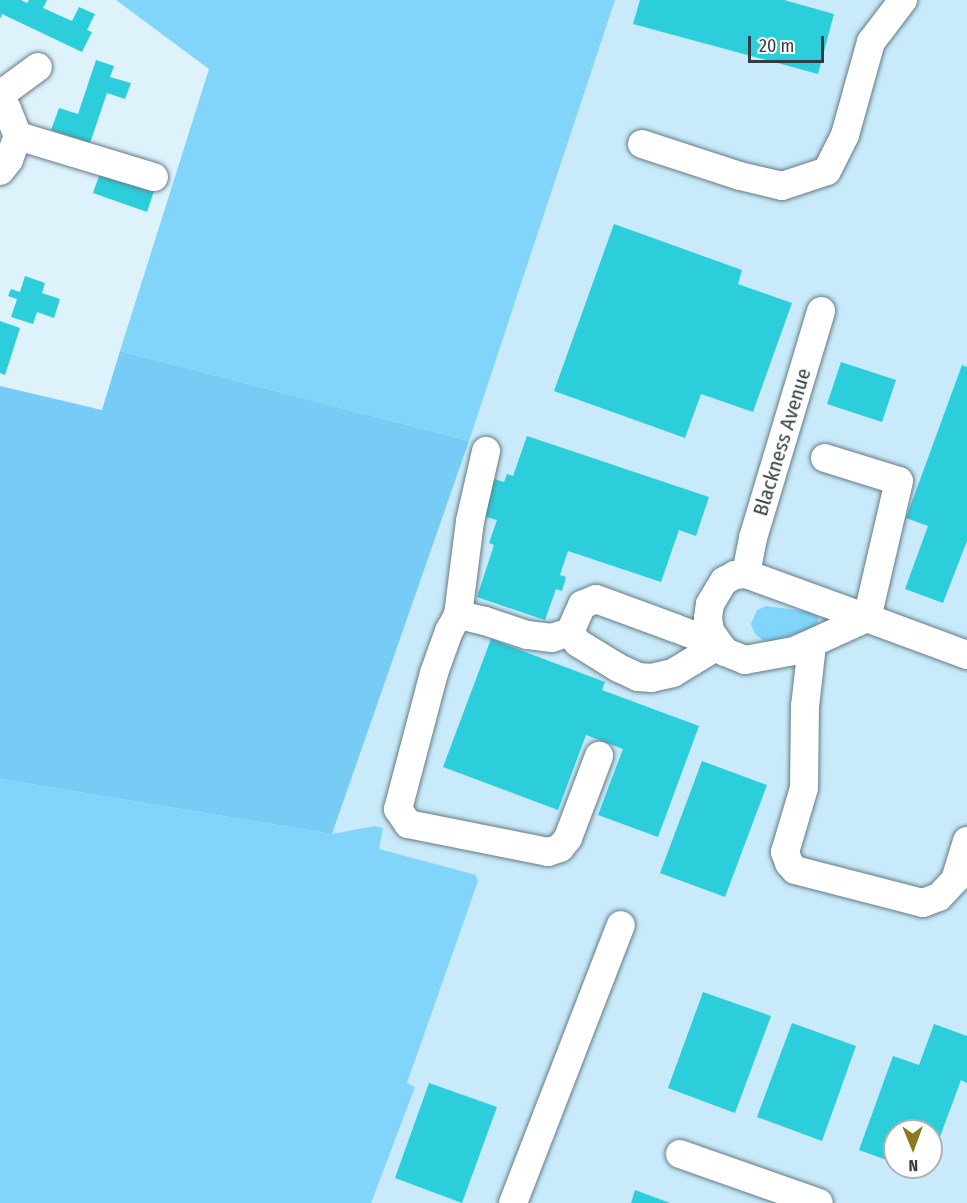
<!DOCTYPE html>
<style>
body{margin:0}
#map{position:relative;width:967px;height:1203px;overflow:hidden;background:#def2fc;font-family:"Fira Sans Condensed",sans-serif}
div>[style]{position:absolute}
.built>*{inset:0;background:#c9eafa}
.green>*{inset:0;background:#81d5fb}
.forest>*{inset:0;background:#76ccf4}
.building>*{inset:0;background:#2ccedb}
.roads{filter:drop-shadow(0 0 2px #647b86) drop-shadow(0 0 2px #647b86)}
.minor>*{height:28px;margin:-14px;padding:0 14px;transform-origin:14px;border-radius:14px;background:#fff}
span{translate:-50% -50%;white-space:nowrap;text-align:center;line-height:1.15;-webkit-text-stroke:4.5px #fff;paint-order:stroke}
.street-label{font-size:21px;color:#333d41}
.north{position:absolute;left:883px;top:1119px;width:60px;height:60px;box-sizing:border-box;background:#fff;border:2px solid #adb1b3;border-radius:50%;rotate:179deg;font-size:16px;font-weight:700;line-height:24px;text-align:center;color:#333d41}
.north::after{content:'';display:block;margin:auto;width:21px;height:27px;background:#897a1f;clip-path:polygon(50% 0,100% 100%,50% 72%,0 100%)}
.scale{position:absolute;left:748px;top:36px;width:76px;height:27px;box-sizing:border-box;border:3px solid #333d41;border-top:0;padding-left:8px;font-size:18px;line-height:21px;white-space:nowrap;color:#333d41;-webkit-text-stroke:4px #fff;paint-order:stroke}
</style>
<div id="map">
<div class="built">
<i style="clip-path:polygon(evenodd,615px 0,967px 0,967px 1203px,0 1203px,0 779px,332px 834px,469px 441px,615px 0,895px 1131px,931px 1131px,931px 1167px,895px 1167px,895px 1131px)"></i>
</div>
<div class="green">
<i style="clip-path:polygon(116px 0,615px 0,469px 441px,120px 351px,209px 69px)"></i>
<i style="clip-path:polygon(766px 606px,810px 612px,818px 617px,818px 622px,815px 628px,771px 641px,763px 640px,755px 634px,751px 624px,757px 610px)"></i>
<i style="clip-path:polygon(0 779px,332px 834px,375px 826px,383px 828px,379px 849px,476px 875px,478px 881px,407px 1083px,415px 1087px,371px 1203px,0 1203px)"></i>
</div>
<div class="forest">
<i style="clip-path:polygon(120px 351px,469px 441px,332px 834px,0 779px,0 386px,102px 410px)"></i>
</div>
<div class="building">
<i style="clip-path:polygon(0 0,21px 0,27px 3px,29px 0,47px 0,43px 8px,72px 21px,79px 7px,95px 14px,87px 30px,92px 32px,82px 52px,2px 14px,0 19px)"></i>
<i style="clip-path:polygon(640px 0,784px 0,834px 14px,818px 74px,633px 24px)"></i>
<i style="clip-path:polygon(96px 60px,114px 66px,110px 77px,131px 83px,125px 99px,107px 93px,90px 143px,51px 130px,59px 108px,78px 114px)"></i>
<i style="clip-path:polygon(100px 173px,154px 191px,147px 212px,93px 193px)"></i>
<i style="clip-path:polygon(614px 224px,742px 270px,738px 284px,792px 303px,753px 412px,701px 394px,685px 438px,554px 391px)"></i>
<i style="clip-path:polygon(25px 276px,45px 283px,42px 293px,60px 299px,54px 318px,37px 312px,33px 324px,11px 317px,17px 299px,8px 296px,11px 289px,20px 292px)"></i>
<i style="clip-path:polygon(0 321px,20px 328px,5px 375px,0 373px)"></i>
<i style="clip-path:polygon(841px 362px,896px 380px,882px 422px,827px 404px)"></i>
<i style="clip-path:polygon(962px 365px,967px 367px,967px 541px,943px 603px,905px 589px,928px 526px,906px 518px)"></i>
<i style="clip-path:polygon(527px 436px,709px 497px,696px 536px,679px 530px,661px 582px,568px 551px,560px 575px,566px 577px,562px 591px,556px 589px,545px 620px,477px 597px,494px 545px,489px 543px,497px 520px,479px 515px,491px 478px,504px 482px,507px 474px,513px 476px)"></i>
<i style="clip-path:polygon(491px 639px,605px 682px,602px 690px,699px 726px,658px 837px,598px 815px,623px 749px,586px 735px,558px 810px,443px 767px)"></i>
<i style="clip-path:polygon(702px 761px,767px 785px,725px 897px,660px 873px)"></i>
<i style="clip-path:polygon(703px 992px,771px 1016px,735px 1113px,668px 1088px)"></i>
<i style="clip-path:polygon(792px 1023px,856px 1046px,822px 1141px,757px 1117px)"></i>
<i style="clip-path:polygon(934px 1024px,967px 1036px,967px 1083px,961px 1080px,931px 1161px,931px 1131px,895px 1131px,895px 1163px,859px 1150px,893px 1056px,919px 1065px)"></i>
<i style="clip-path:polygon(429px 1083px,497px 1107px,462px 1203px,395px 1178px)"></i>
<i style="clip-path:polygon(906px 1167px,929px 1167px,926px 1175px)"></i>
<i style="clip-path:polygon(635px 1190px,670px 1203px,631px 1203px)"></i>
</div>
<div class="roads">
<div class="minor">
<i style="left:0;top:95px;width:47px;rotate:-36.4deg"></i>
<i style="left:0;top:99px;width:12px;rotate:55deg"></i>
<i style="left:7px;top:109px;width:29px;rotate:68deg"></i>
<i style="left:18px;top:136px;width:26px;rotate:111deg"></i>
<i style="left:9px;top:160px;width:14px;rotate:129deg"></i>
<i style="left:18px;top:136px;width:142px;rotate:16.8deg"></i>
<i style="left:642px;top:144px;width:103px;rotate:18.1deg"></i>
<i style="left:740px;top:176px;width:43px;rotate:13.4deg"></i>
<i style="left:782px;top:186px;width:47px;rotate:-18.4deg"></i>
<i style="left:827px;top:171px;width:40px;rotate:-63.4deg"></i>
<i style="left:845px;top:135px;width:97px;rotate:-74.4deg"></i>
<i style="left:871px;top:42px;width:53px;rotate:-52.7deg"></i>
<i style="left:825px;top:458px;width:77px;rotate:17.3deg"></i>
<i style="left:899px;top:481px;width:141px;rotate:103.1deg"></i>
<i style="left:746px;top:574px;width:37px;rotate:-79deg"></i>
<i style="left:753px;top:538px;width:237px;rotate:-73.3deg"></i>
<i style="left:596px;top:599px;width:84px;rotate:20.2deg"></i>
<i style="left:675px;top:628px;width:47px;rotate:21.1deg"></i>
<i style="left:719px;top:645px;width:54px;rotate:148.7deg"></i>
<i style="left:673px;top:673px;width:22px;rotate:167deg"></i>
<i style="left:652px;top:678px;width:14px;rotate:-176deg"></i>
<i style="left:638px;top:677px;width:23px;rotate:-155deg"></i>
<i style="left:617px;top:667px;width:46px;rotate:-148.4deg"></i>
<i style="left:578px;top:643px;width:14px;rotate:-126deg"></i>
<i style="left:570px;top:632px;width:30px;rotate:-66deg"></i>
<i style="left:582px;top:605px;width:15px;rotate:-23deg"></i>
<i style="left:458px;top:615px;width:95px;rotate:-82.7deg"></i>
<i style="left:470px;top:521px;width:72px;rotate:-77.1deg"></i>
<i style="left:867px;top:618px;width:80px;rotate:155.7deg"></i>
<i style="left:794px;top:651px;width:50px;rotate:169.6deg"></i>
<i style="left:745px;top:660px;width:22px;rotate:-158deg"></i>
<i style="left:725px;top:652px;width:26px;rotate:-126deg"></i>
<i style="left:710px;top:631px;width:13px;rotate:-99deg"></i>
<i style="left:708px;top:618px;width:14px;rotate:-82deg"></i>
<i style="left:710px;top:604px;width:27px;rotate:-59deg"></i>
<i style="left:724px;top:581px;width:13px;rotate:-29deg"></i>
<i style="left:735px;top:575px;width:11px;rotate:-5deg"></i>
<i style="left:746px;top:574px;width:129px;rotate:20deg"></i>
<i style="left:867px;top:618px;width:107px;rotate:20.3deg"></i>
<i style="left:570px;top:632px;width:19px;rotate:162deg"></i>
<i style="left:552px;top:638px;width:25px;rotate:-173deg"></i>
<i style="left:527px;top:635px;width:44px;rotate:-161.6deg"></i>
<i style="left:485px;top:621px;width:28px;rotate:-167deg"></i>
<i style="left:458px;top:615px;width:18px;rotate:119deg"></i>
<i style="left:449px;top:631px;width:45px;rotate:109.7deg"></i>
<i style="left:434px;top:673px;width:141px;rotate:104.8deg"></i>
<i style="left:398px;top:809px;width:18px;rotate:56deg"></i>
<i style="left:408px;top:824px;width:143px;rotate:11.3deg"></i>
<i style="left:548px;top:852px;width:13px;rotate:-18deg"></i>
<i style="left:560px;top:848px;width:13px;rotate:-51deg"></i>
<i style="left:568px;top:838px;width:88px;rotate:-69.3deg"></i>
<i style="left:812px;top:645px;width:61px;rotate:96.5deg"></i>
<i style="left:805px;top:706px;width:82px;rotate:90.7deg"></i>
<i style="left:804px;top:788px;width:67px;rotate:106.5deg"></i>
<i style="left:785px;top:852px;width:12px;rotate:70deg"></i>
<i style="left:789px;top:863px;width:9px;rotate:49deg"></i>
<i style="left:795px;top:870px;width:132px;rotate:14.5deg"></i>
<i style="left:923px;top:903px;width:17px;rotate:-21deg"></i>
<i style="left:939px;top:897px;width:23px;rotate:-47deg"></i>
<i style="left:955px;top:880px;width:41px;rotate:-72.9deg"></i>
<i style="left:680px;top:1154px;width:147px;rotate:19.4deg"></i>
<i style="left:513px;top:1203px;width:298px;rotate:-68.8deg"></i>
</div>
</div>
<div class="street-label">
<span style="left:782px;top:442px;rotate:-73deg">Blackness Avenue</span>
</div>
<div class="north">N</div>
<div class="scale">20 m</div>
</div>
